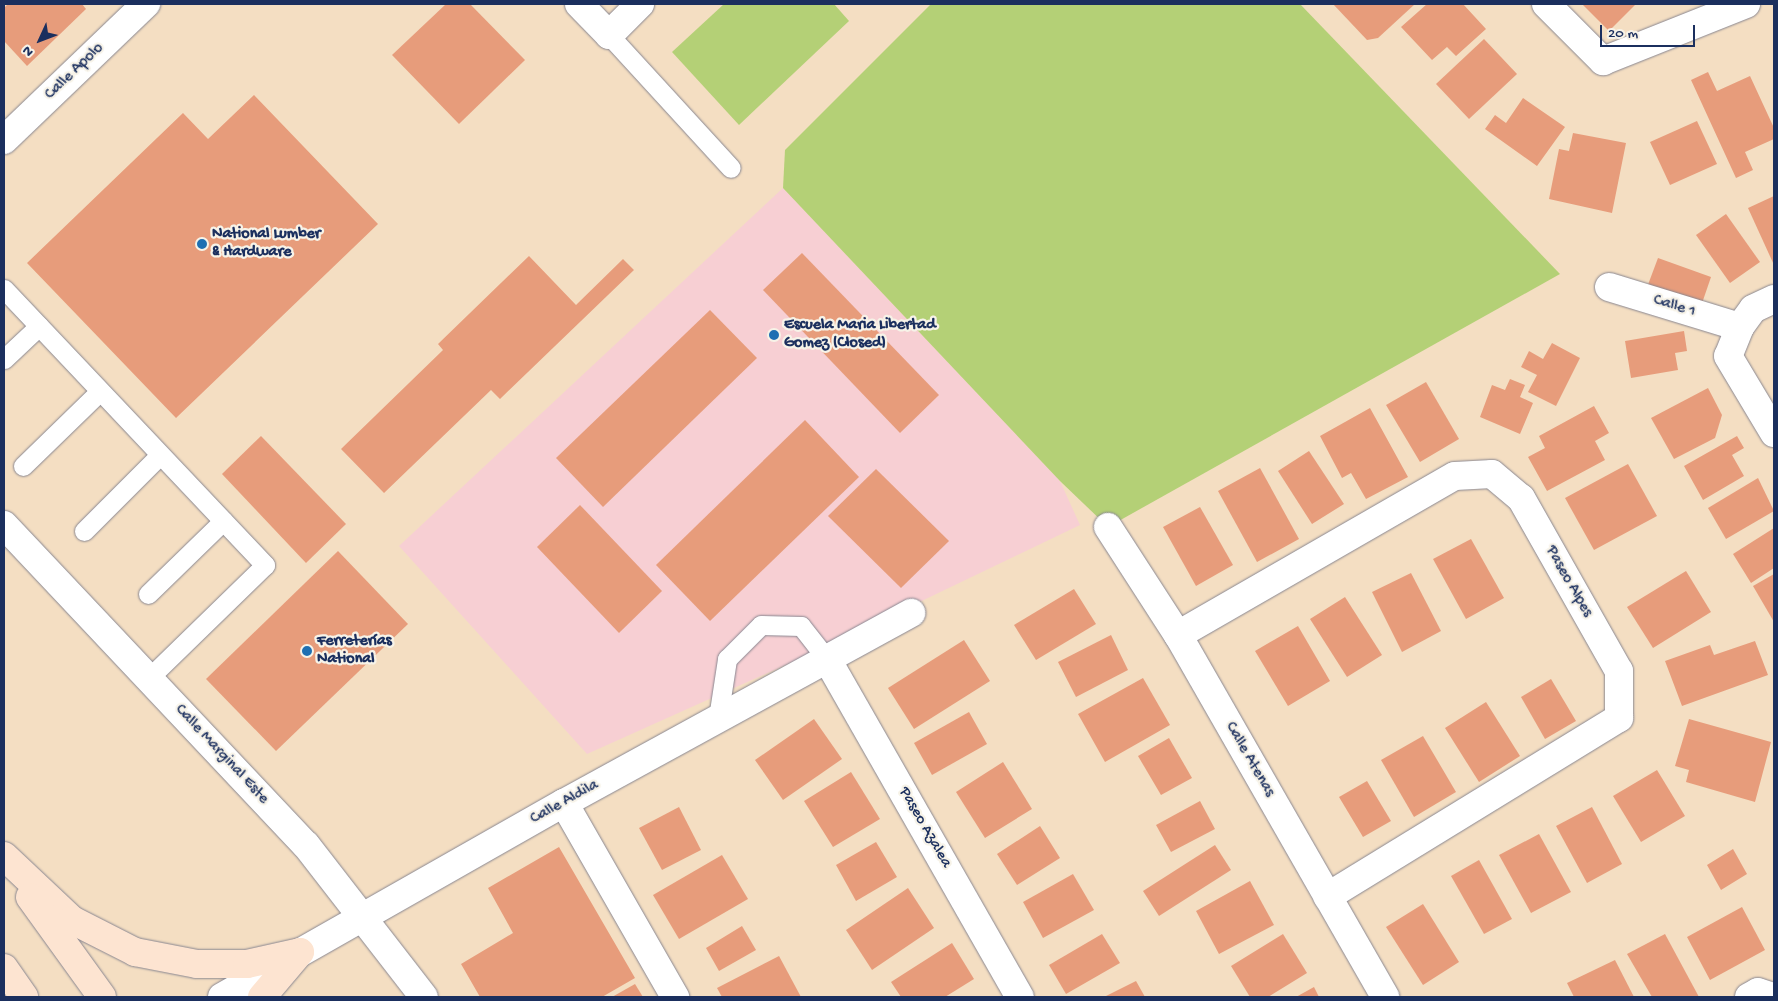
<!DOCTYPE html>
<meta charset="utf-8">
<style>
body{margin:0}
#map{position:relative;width:1778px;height:1001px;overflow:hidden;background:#f4dec2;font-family:"Gochi Hand",sans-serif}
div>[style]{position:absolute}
.built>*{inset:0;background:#f7cfd3}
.green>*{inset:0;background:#b4d076}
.building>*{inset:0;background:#e79c7b}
.roads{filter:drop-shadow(0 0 1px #888690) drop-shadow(0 0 1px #888690)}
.lane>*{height:19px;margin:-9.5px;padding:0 9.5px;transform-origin:9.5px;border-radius:9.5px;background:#fff}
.street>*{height:28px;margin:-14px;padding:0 14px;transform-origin:14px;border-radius:14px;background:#fff}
.secondary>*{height:28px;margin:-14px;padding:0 14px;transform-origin:14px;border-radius:14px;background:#fde4d1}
.dots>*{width:14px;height:14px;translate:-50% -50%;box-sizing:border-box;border:2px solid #f7f3e8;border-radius:50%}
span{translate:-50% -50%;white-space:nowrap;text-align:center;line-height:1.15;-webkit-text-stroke:4.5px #f7f3e8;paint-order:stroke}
.street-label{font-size:16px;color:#1b2f5e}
.poi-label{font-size:16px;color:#1b2f5e;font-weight:700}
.left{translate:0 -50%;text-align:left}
.frame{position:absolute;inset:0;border:5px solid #1b2f5e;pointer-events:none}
.north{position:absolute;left:15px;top:15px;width:50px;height:50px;-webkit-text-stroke:4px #f7f3e8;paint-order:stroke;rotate:227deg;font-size:14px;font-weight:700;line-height:20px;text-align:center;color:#1b2f5e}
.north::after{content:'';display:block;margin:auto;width:18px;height:22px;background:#1b2f5e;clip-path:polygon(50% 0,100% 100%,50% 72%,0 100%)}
.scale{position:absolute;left:1600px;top:25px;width:95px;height:22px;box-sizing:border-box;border:2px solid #1b2f5e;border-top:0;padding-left:6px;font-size:15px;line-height:18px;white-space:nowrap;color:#1b2f5e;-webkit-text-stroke:4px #f7f3e8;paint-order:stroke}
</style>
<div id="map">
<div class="built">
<i style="clip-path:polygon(783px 188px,1060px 481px,1080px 525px,830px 645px,587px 754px,399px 546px)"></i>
</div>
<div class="green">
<i style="clip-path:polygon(724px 4px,834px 4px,849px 21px,739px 125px,672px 52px)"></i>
<i style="clip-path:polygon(931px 4px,1300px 4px,1560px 274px,1108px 527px,1060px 481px,783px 188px,785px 150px)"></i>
</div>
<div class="building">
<i style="clip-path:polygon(8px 4px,82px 4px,86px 9px,27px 66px,4px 41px,4px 8px)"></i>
<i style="clip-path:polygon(446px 4px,470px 4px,525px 60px,459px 124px,392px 55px)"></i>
<i style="clip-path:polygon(1333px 4px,1415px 4px,1378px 38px,1367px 40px)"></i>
<i style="clip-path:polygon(1427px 4px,1463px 4px,1486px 29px,1456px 56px,1447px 47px,1432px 60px,1401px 27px)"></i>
<i style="clip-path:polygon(1582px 4px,1636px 4px,1609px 31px)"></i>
<i style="clip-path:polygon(1484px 39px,1517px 74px,1469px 119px,1436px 84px)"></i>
<i style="clip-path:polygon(1708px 72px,1717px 91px,1750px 76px,1774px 128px,1774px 139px,1745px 152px,1753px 170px,1736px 178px,1691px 80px)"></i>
<i style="clip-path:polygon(254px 95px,378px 224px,176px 418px,27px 263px,183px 113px,208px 139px)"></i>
<i style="clip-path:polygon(1523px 98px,1565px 127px,1537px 166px,1485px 129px,1495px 115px,1506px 123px)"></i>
<i style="clip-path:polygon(1697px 121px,1717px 164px,1670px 185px,1650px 142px)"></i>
<i style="clip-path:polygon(1573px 133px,1626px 143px,1612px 213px,1549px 199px,1559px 149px,1569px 151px)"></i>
<i style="clip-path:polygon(1774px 196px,1774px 265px,1748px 208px)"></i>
<i style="clip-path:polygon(1726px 214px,1760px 262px,1730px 283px,1696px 235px)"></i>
<i style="clip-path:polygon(802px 253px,939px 395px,900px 433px,763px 290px)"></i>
<i style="clip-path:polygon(529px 256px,576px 305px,623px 259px,634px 270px,500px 399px,491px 390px,384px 493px,341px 449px,443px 350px,438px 344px)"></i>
<i style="clip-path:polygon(1658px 258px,1711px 277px,1700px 309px,1646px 290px)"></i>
<i style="clip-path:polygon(710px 310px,757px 358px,603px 507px,556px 458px)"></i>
<i style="clip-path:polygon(1684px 331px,1687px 351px,1675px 353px,1678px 370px,1631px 378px,1625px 341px)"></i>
<i style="clip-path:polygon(1552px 343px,1580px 358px,1556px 406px,1528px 392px,1537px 375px,1521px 367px,1529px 351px,1543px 359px)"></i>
<i style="clip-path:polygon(1510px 379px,1525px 385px,1520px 397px,1533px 403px,1520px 434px,1480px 417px,1492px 385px,1505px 390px)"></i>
<i style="clip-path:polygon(1426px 382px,1459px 439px,1420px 462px,1386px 405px)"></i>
<i style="clip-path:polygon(1708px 388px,1722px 415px,1715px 438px,1674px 459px,1651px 418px)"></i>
<i style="clip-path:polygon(1594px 406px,1609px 433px,1595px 441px,1605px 460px,1547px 491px,1528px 457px,1545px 448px,1539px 436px)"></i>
<i style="clip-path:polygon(1370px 408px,1408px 477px,1366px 499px,1351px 473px,1342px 478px,1320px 436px)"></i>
<i style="clip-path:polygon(805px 420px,859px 477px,710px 621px,656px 565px)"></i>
<i style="clip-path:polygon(261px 436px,346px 524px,306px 563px,222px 474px)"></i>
<i style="clip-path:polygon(1737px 436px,1744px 448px,1732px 455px,1744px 476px,1703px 500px,1684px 466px)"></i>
<i style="clip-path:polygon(1309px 451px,1344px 504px,1312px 524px,1278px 471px)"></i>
<i style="clip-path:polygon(1628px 464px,1657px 516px,1594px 550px,1565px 498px)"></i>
<i style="clip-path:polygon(1260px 468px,1299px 539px,1257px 562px,1218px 491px)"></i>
<i style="clip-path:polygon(876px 469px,949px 541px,901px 588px,828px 516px)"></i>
<i style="clip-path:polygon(1758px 478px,1774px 511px,1726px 539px,1708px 508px)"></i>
<i style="clip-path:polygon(580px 505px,662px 591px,619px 633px,537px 547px)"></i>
<i style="clip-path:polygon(1200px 507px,1233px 565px,1196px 586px,1163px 527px)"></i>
<i style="clip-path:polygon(1774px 528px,1774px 568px,1751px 583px,1733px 554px)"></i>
<i style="clip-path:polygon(1471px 539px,1504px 598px,1466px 619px,1433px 559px)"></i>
<i style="clip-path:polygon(338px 551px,408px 624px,276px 751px,206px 679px)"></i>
<i style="clip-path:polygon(1686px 571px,1711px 612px,1653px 648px,1627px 607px)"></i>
<i style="clip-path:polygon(1411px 573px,1441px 631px,1402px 652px,1372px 592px)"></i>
<i style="clip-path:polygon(1774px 574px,1774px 622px,1753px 586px)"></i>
<i style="clip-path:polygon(1074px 589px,1096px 624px,1036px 660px,1014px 625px)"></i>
<i style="clip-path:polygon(1345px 597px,1382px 655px,1347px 677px,1310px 619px)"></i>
<i style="clip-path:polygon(1298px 626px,1330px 681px,1288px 706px,1255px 651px)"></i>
<i style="clip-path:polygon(1111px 635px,1128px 670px,1076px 697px,1058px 662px)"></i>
<i style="clip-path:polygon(964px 640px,990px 681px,914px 729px,888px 688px)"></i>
<i style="clip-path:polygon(1755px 641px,1768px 675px,1682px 706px,1665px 661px,1710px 645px,1714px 655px)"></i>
<i style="clip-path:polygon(1143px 678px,1170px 725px,1105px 762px,1078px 714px)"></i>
<i style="clip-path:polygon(1551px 679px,1576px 721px,1545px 739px,1521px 697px)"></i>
<i style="clip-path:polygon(1486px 702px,1520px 756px,1479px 782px,1445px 728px)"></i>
<i style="clip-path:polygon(969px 712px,987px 744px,932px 775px,914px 743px)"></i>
<i style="clip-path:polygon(814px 719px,842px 759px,783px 800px,755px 760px)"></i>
<i style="clip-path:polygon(1689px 719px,1771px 742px,1755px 802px,1686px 782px,1689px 770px,1675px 766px)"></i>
<i style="clip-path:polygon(1423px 736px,1456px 792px,1414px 817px,1381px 760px)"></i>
<i style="clip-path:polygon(1169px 738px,1192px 778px,1161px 795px,1138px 756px)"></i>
<i style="clip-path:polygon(1003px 762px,1032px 809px,985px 838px,956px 792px)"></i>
<i style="clip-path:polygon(1657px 770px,1685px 816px,1641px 842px,1613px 796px)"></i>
<i style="clip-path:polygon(851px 772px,880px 819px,833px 847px,804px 801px)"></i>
<i style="clip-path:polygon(1367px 781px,1391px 821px,1363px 837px,1339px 797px)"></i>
<i style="clip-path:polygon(1200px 801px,1215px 829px,1171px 852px,1156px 825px)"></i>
<i style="clip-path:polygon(679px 807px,701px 850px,662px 870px,639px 828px)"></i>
<i style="clip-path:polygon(1592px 807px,1622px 864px,1587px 883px,1556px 826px)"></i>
<i style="clip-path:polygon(1040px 826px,1060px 858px,1017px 885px,997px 854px)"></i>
<i style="clip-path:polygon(1539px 834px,1571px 892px,1531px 913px,1499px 855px)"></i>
<i style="clip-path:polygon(876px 842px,897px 877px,856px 901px,836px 865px)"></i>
<i style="clip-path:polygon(1215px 845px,1231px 870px,1159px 916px,1143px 891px)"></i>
<i style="clip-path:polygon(559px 847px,635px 978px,602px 997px,480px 997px,461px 964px,513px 933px,488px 888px)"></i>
<i style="clip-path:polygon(1733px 849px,1747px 874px,1721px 890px,1707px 865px)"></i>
<i style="clip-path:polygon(722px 855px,748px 899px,679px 939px,653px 895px)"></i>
<i style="clip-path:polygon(1479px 860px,1512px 919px,1484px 934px,1451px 876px)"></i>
<i style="clip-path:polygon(1073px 874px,1094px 910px,1043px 938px,1023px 902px)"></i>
<i style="clip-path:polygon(1250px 881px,1274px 925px,1219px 954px,1196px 911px)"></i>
<i style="clip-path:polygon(908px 888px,934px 928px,872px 970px,846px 930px)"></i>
<i style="clip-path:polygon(1423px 904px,1459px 962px,1423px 985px,1386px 927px)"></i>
<i style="clip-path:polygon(1742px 907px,1765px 950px,1710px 980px,1687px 937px)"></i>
<i style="clip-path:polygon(742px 926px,756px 950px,719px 971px,706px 948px)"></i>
<i style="clip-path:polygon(1102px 934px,1120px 963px,1066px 994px,1049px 965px)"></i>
<i style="clip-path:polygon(1283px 934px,1307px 973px,1268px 997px,1250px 997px,1231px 966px)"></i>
<i style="clip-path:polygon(1665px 934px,1699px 997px,1652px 997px,1627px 954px)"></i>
<i style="clip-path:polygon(952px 943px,974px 979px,945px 997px,901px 997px,891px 982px)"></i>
<i style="clip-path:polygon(779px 956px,801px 997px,722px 997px,717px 988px)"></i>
<i style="clip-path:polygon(1615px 960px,1634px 997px,1574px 997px,1567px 983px)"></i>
<i style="clip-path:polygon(1136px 981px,1145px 997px,1104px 997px)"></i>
<i style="clip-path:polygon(635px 984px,643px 997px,612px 997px)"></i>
<i style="clip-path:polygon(1314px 987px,1319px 997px,1296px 997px)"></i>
</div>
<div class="roads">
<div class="lane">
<i style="left:609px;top:35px;width:180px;rotate:47.5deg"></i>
<i style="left:4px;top:289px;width:380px;rotate:46.6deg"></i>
<i style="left:265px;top:565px;width:162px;rotate:135.8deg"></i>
<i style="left:4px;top:359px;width:48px;rotate:-43.3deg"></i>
<i style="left:23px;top:466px;width:107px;rotate:-44.2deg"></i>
<i style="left:84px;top:531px;width:107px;rotate:-45deg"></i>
<i style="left:148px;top:594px;width:105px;rotate:-44.2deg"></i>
<i style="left:718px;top:718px;width:60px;rotate:-81.3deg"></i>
<i style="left:727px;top:659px;width:48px;rotate:-45deg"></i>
<i style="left:761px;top:625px;width:40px;rotate:1.4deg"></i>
<i style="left:801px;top:626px;width:42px;rotate:51.8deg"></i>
</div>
<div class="street">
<i style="left:579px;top:4px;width:43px;rotate:45.9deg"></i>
<i style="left:609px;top:35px;width:44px;rotate:-45deg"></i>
<i style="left:1546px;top:4px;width:81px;rotate:45deg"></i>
<i style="left:1603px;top:61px;width:154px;rotate:-21.7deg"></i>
<i style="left:4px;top:140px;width:197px;rotate:-43.8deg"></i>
<i style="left:1609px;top:287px;width:137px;rotate:17deg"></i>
<i style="left:1774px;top:299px;width:23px;rotate:155deg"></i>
<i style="left:1753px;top:309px;width:22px;rotate:126deg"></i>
<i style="left:1740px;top:327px;width:31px;rotate:112deg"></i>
<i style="left:1728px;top:356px;width:90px;rotate:59.1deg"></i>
<i style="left:4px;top:525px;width:440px;rotate:46.7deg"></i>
<i style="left:306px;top:845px;width:192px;rotate:52.2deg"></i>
<i style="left:1108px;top:527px;width:129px;rotate:57.1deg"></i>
<i style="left:1178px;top:635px;width:417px;rotate:60.2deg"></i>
<i style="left:1178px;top:635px;width:319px;rotate:-29.9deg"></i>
<i style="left:1455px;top:476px;width:37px;rotate:-3deg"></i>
<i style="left:1492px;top:474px;width:38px;rotate:40deg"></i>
<i style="left:1521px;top:498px;width:199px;rotate:60.5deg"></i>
<i style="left:1619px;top:671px;width:47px;rotate:90deg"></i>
<i style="left:1619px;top:718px;width:342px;rotate:148.5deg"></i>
<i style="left:827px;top:659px;width:389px;rotate:60.3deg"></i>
<i style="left:564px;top:803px;width:224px;rotate:60.2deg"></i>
<i style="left:222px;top:997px;width:393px;rotate:-29.6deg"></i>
<i style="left:564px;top:803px;width:396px;rotate:-28.7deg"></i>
<i style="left:1749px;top:997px;width:10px;rotate:-29deg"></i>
<i style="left:1758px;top:992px;width:16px;rotate:18deg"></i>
</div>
<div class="secondary">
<i style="left:4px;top:856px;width:93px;rotate:43.3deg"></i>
<i style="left:72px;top:920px;width:71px;rotate:26.9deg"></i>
<i style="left:135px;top:952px;width:63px;rotate:11deg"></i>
<i style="left:197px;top:964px;width:50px"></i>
<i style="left:247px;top:964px;width:54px;rotate:-12.8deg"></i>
<i style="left:30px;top:897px;width:123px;rotate:54.2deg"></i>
<i style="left:4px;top:968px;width:35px;rotate:55deg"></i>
<i style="left:262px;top:997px;width:59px;rotate:-49.8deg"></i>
</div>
</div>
<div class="dots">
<i style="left:202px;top:244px;background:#1f6fb2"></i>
<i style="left:774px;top:335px;background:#1f6fb2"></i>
<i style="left:307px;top:651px;background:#1f6fb2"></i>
</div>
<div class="street-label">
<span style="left:75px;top:72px;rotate:-44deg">Calle Apolo</span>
<span style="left:1674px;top:307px;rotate:17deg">Calle 1</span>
<span style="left:1568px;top:582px;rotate:60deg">Paseo Alpes</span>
<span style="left:221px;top:755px;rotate:47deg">Calle Marginal Este</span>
<span style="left:1249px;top:760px;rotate:60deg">Calle Atenas</span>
<span style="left:565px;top:803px;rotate:-29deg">Calle Aldila</span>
<span style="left:924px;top:828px;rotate:60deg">Paseo Azalea</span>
</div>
<div class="poi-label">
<span class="left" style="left:212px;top:244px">National Lumber<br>&amp; Hardware</span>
<span class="left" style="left:784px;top:335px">Escuela Maria Libertad<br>Gomez (Closed)</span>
<span class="left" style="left:317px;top:651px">Ferreterías<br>National</span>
</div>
<div class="frame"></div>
<div class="north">N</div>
<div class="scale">20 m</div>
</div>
